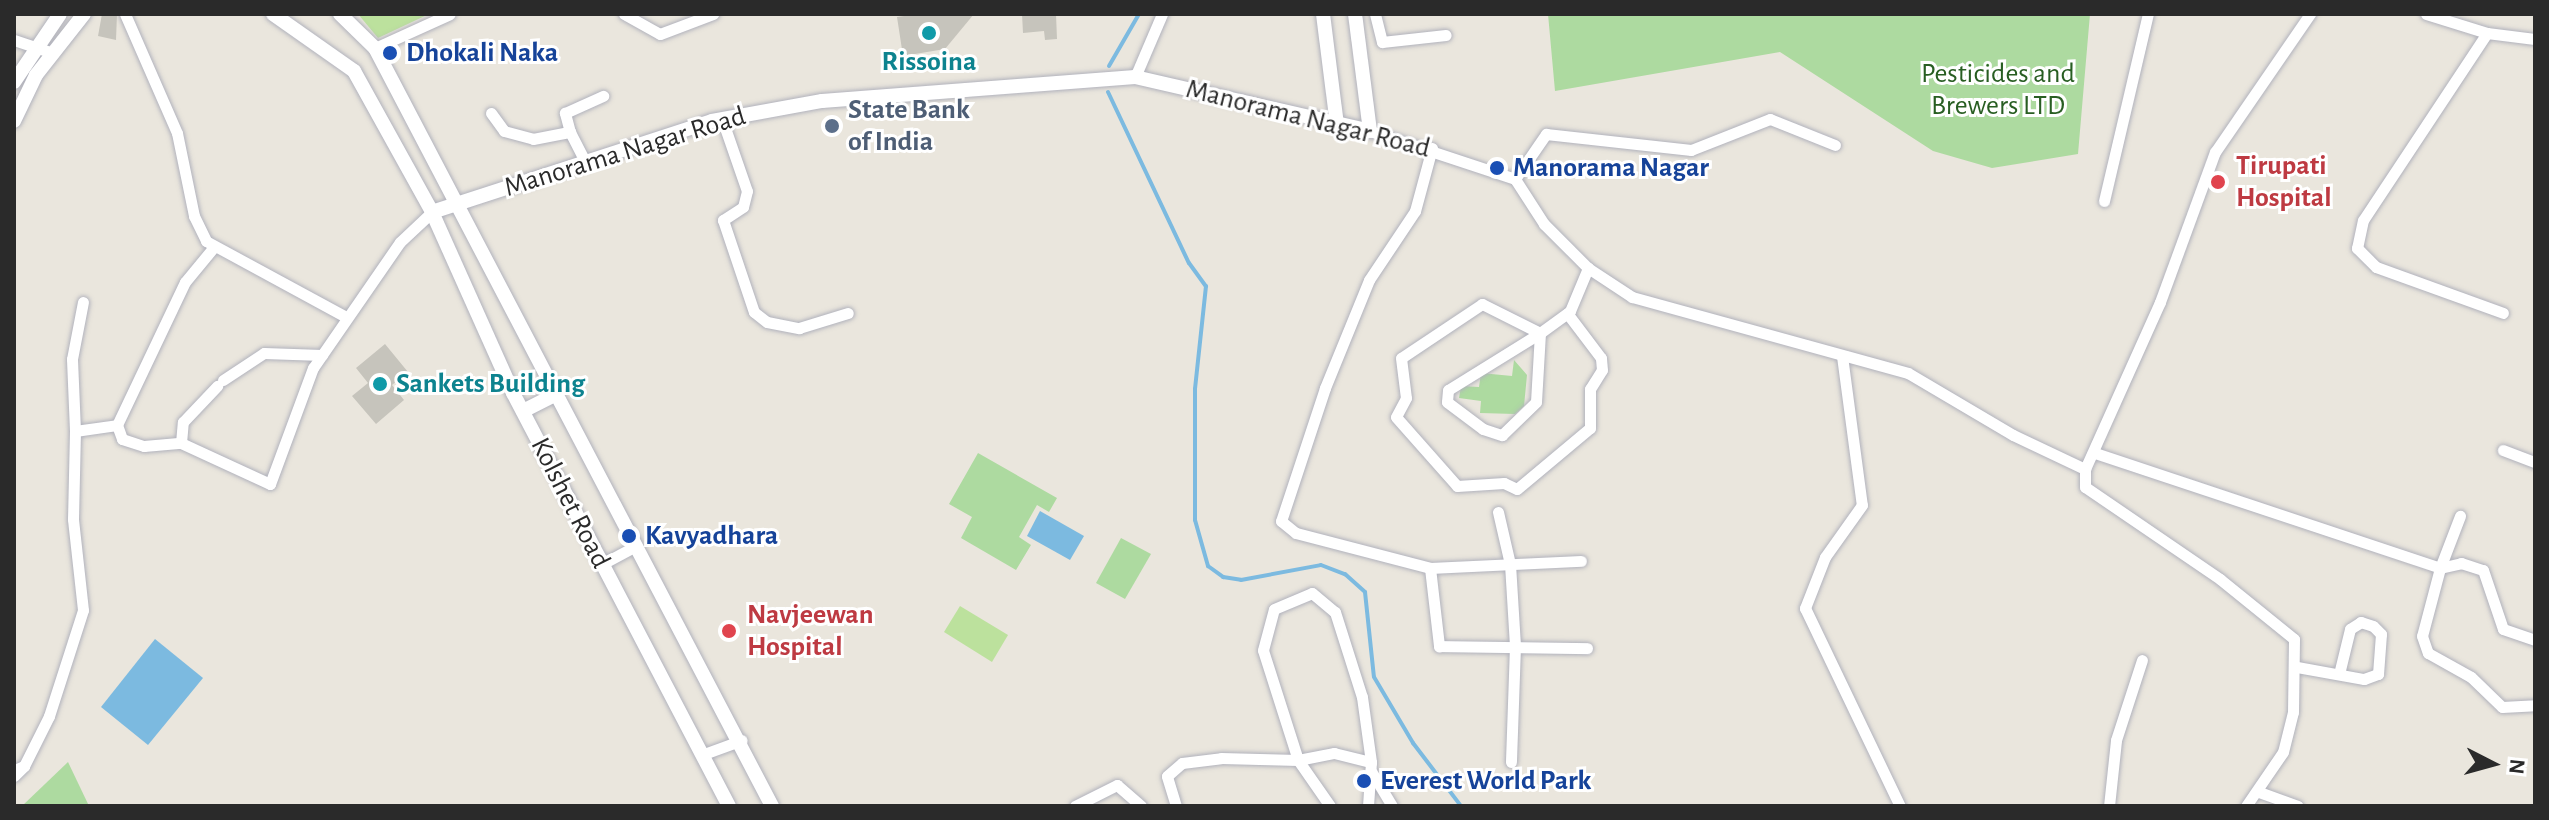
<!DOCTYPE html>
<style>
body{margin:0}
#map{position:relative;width:2549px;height:820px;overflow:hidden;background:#eae6dd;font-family:"Alegreya Sans",sans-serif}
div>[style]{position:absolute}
.green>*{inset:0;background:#addaa0}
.pitch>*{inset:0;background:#bce19d}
.water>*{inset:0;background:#7cbae0}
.stream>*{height:4px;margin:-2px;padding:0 2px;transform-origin:2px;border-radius:2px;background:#7cbae0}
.building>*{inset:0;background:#c6c4bc}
.roads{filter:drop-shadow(0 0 2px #b1b2bc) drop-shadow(0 0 2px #b1b2bc)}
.minor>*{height:11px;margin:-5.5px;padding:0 5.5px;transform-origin:5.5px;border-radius:5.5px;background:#fff}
.tertiary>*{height:14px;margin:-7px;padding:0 7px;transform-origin:7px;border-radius:7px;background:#fff}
.dots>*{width:22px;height:22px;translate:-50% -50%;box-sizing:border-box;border:4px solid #fff;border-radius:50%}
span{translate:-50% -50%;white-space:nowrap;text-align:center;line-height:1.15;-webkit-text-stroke:6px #fff;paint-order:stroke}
.transit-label{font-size:28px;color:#164399;font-weight:700}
.left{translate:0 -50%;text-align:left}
.culture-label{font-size:28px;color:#0d838f;font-weight:700}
.park-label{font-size:28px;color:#285e22}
.service-label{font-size:28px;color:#4e5e75;font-weight:700}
.street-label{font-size:28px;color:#2a2a2a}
.health-label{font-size:28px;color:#be3a42;font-weight:700}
.frame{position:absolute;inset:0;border:16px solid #2a2a2a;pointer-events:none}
.north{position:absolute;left:2453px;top:724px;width:80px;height:80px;-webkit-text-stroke:6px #fff;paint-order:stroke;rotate:96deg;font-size:22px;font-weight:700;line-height:32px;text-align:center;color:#2a2a2a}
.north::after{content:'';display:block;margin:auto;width:28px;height:36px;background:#2a2a2a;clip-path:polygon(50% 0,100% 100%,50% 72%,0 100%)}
</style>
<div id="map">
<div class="green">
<i style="clip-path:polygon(1548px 14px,2090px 14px,2078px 154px,1992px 168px,1933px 151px,1780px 52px,1555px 91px)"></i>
<i style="clip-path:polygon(1514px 360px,1527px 375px,1524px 406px,1515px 414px,1480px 413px,1481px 401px,1459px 398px,1461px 386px,1479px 387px,1481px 373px,1512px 376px)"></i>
<i style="clip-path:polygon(978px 453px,1057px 498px,1049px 512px,1037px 505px,1019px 537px,1031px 545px,1016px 570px,961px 538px,972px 517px,949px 504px)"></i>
<i style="clip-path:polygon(1121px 538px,1151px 554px,1125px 599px,1096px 583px)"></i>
<i style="clip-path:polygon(68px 762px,89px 806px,22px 806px)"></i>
</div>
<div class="pitch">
<i style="clip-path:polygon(358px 14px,429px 14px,378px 38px)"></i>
<i style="clip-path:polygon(960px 606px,1008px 635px,992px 662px,944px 632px)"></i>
</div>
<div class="water">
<i style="clip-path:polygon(1040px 511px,1084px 536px,1070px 560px,1027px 536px)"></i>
<i style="clip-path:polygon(155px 639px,203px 678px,148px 745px,101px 707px)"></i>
</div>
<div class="stream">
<i style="left:1109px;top:66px;width:60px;rotate:-60deg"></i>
<i style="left:1108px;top:92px;width:189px;rotate:64.7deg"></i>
<i style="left:1189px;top:263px;width:29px;rotate:54deg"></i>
<i style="left:1206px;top:286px;width:104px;rotate:96.1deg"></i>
<i style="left:1195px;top:389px;width:131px;rotate:90deg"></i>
<i style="left:1195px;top:520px;width:48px;rotate:74.2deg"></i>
<i style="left:1208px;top:566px;width:19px;rotate:36deg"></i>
<i style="left:1223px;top:577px;width:18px;rotate:9deg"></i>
<i style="left:1241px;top:580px;width:81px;rotate:-10.6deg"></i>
<i style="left:1321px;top:565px;width:26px;rotate:21deg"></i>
<i style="left:1345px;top:574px;width:27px;rotate:42deg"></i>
<i style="left:1365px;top:592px;width:85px;rotate:84deg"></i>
<i style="left:1374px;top:677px;width:77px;rotate:59.4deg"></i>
<i style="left:1413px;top:743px;width:79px;rotate:52.7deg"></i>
</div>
<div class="building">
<i style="clip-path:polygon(102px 14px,117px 14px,116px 40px,98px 36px)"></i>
<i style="clip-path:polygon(918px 14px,974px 14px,945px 49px,903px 56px,897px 17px)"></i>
<i style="clip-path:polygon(1022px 14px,1056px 14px,1057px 39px,1045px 40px,1044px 31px,1023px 33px)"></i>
<i style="clip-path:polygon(385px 344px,408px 372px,392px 385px,404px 400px,376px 424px,352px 396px,368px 383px,356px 368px)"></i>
</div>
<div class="roads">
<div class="minor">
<i style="left:125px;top:14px;width:130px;rotate:66.4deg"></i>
<i style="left:177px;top:133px;width:85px;rotate:78.4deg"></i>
<i style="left:194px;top:216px;width:28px;rotate:64deg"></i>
<i style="left:206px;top:241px;width:157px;rotate:28.5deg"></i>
<i style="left:624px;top:14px;width:41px;rotate:29.1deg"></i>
<i style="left:660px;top:34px;width:57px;rotate:-20.7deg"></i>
<i style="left:1375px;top:14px;width:29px;rotate:76deg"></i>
<i style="left:1382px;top:42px;width:64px;rotate:-6.2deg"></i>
<i style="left:2426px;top:14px;width:64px;rotate:17.3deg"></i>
<i style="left:2487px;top:33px;width:48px;rotate:7.1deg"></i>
<i style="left:2487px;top:33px;width:224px;rotate:123.5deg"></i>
<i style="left:2363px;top:220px;width:29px;rotate:102deg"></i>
<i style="left:2357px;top:248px;width:27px;rotate:45deg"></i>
<i style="left:2376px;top:267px;width:135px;rotate:19.9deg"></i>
<i style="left:14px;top:40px;width:41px;rotate:18.4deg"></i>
<i style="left:375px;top:48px;width:82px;rotate:-24.4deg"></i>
<i style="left:1135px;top:77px;width:69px;rotate:-66.8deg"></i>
<i style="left:491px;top:113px;width:22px;rotate:54deg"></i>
<i style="left:504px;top:131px;width:30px;rotate:15deg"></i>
<i style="left:533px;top:139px;width:38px;rotate:-11deg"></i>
<i style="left:570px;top:132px;width:20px;rotate:-105deg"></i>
<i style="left:565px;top:113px;width:42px;rotate:-24.1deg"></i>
<i style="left:722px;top:119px;width:76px;rotate:70.9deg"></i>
<i style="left:747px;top:191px;width:16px;rotate:104deg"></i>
<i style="left:743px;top:207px;width:24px;rotate:147deg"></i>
<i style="left:723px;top:220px;width:97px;rotate:71.4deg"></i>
<i style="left:754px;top:312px;width:16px;rotate:38deg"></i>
<i style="left:767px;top:322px;width:33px;rotate:11deg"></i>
<i style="left:799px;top:328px;width:51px;rotate:-17deg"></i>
<i style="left:1370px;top:131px;width:153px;rotate:18.3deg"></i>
<i style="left:1515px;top:179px;width:54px;rotate:57.2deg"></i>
<i style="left:1544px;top:224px;width:62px;rotate:45deg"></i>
<i style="left:1588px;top:268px;width:53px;rotate:33.4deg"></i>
<i style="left:1632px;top:297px;width:286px;rotate:15.4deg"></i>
<i style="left:1908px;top:373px;width:122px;rotate:30.6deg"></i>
<i style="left:2013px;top:435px;width:80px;rotate:25.3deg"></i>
<i style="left:570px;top:132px;width:31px;rotate:63deg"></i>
<i style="left:1432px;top:148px;width:65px;rotate:105.1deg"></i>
<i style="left:1415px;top:211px;width:83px;rotate:123.7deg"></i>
<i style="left:1369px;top:280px;width:117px;rotate:112.2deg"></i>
<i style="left:1325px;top:388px;width:140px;rotate:108.3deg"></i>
<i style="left:1281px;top:521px;width:19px;rotate:39deg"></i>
<i style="left:1296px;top:533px;width:138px;rotate:14.6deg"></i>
<i style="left:1430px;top:568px;width:79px;rotate:83.4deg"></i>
<i style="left:1439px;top:646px;width:148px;rotate:0.8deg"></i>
<i style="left:1515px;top:179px;width:55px;rotate:-55.4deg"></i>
<i style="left:1546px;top:134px;width:146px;rotate:6.3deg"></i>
<i style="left:1691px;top:150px;width:85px;rotate:-21.4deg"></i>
<i style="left:1770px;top:119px;width:70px;rotate:21.8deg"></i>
<i style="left:2104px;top:201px;width:192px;rotate:-76.8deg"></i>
<i style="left:1540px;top:333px;width:65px;rotate:-153.4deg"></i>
<i style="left:1482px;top:304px;width:97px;rotate:146.3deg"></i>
<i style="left:1401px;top:358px;width:40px;rotate:82.9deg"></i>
<i style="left:1406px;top:398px;width:21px;rotate:118deg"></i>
<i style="left:1396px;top:417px;width:92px;rotate:48.5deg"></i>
<i style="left:1457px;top:486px;width:47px;rotate:-3.7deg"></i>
<i style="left:1504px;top:483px;width:14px;rotate:25deg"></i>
<i style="left:1517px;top:489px;width:95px;rotate:-39.9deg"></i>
<i style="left:1590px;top:428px;width:39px;rotate:-90deg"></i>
<i style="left:1590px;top:389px;width:22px;rotate:-58deg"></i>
<i style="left:1602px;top:370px;width:12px;rotate:-95deg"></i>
<i style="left:1601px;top:358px;width:56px;rotate:-127.1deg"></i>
<i style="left:1540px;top:333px;width:108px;rotate:148.2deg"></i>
<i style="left:1448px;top:390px;width:12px;rotate:95deg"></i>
<i style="left:1447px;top:402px;width:45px;rotate:36.9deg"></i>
<i style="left:1483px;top:429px;width:20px;rotate:18deg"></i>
<i style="left:1502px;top:435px;width:47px;rotate:-44.1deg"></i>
<i style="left:1536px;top:402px;width:69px;rotate:-86.7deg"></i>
<i style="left:1540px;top:333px;width:37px;rotate:-36deg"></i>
<i style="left:1570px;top:311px;width:47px;rotate:-67.3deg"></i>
<i style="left:1842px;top:356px;width:150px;rotate:82.4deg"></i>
<i style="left:1862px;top:505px;width:64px;rotate:125.4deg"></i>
<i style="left:1825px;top:557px;width:55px;rotate:111.4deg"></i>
<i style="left:1805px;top:608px;width:220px;rotate:64.4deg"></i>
<i style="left:223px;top:380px;width:49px;rotate:-33.4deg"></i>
<i style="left:264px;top:353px;width:58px;rotate:2deg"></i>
<i style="left:117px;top:425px;width:15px;rotate:70deg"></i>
<i style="left:122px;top:439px;width:23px;rotate:18deg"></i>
<i style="left:144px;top:446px;width:37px;rotate:-5deg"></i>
<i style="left:75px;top:431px;width:72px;rotate:-92.4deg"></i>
<i style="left:72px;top:359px;width:58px;rotate:-79.1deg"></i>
<i style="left:181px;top:443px;width:98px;rotate:24.7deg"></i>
<i style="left:270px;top:484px;width:124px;rotate:-69.7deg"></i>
<i style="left:313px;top:368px;width:153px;rotate:-55.4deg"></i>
<i style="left:400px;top:242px;width:44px;rotate:-43.2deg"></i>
<i style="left:181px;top:443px;width:21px;rotate:-85deg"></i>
<i style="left:183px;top:422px;width:50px;rotate:-46.6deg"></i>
<i style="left:2503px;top:450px;width:34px;rotate:21deg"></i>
<i style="left:2095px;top:453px;width:364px;rotate:18.4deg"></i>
<i style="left:2440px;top:568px;width:70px;rotate:104.8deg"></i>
<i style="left:2422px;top:636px;width:18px;rotate:71deg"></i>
<i style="left:2428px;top:653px;width:49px;rotate:29.2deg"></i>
<i style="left:2471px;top:677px;width:43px;rotate:44.1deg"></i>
<i style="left:2502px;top:707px;width:33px;rotate:-3deg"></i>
<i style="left:1498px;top:512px;width:53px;rotate:77deg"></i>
<i style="left:1510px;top:564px;width:82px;rotate:86.5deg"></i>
<i style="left:1515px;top:646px;width:116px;rotate:92deg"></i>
<i style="left:602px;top:564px;width:34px;rotate:-28deg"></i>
<i style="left:1430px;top:568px;width:151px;rotate:-2.7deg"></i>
<i style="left:2440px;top:568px;width:22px;rotate:-13deg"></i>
<i style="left:2461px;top:563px;width:23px;rotate:18deg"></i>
<i style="left:2483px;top:570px;width:62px;rotate:71.3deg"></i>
<i style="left:2503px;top:629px;width:34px;rotate:19deg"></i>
<i style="left:2440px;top:568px;width:56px;rotate:-69deg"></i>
<i style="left:2297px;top:667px;width:68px;rotate:10.2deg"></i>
<i style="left:2364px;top:679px;width:15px;rotate:-20deg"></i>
<i style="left:2378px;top:674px;width:40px;rotate:-85.7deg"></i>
<i style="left:2381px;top:634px;width:11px;rotate:-135deg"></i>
<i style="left:2373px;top:626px;width:13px;rotate:-162deg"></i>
<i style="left:2361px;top:622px;width:13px;rotate:148deg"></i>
<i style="left:2350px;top:629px;width:42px;rotate:103.7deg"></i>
<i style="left:704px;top:754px;width:40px;rotate:-20.2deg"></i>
<i style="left:24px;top:766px;width:56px;rotate:-63.4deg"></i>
<i style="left:49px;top:716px;width:111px;rotate:-72.2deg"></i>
<i style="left:83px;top:610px;width:92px;rotate:-96.3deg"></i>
<i style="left:73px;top:519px;width:88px;rotate:-88.7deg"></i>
<i style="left:75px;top:431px;width:42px;rotate:-8.1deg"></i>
<i style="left:117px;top:425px;width:158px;rotate:-64.6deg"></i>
<i style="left:185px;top:282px;width:45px;rotate:-50.4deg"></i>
<i style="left:14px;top:770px;width:11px;rotate:-22deg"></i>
<i style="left:24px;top:766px;width:14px;rotate:135deg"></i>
<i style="left:1371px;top:771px;width:41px;rotate:59deg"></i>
<i style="left:2259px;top:792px;width:41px;rotate:19.7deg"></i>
<i style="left:1075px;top:806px;width:47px;rotate:-26.6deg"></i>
<i style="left:1117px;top:785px;width:32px;rotate:41deg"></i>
<i style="left:1176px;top:806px;width:31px;rotate:-107deg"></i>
<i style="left:1167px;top:776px;width:20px;rotate:-41deg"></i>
<i style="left:1182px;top:763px;width:39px;rotate:-7deg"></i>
<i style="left:1221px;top:758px;width:77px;rotate:1.5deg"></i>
<i style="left:1298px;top:760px;width:37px;rotate:-11deg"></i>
<i style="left:1334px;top:753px;width:38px;rotate:14deg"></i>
<i style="left:1371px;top:762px;width:44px;rotate:93.9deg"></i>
<i style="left:1330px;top:806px;width:56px;rotate:-124.8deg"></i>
<i style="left:1298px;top:760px;width:115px;rotate:-107.7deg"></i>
<i style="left:1263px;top:650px;width:42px;rotate:-75deg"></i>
<i style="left:1274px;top:609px;width:41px;rotate:-22.8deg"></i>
<i style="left:1312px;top:593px;width:30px;rotate:40deg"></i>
<i style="left:1335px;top:612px;width:89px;rotate:72.4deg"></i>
<i style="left:1362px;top:697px;width:66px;rotate:82.1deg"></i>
<i style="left:2109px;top:806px;width:66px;rotate:-83.9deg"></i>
<i style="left:2116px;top:740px;width:84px;rotate:-72deg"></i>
<i style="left:2246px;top:806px;width:65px;rotate:-55.6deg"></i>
<i style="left:2283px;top:752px;width:41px;rotate:-76deg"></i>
<i style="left:2293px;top:712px;width:73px;rotate:-89.2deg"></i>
<i style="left:2294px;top:639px;width:95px;rotate:-141deg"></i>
<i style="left:2220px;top:579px;width:163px;rotate:-145.7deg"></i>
<i style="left:2085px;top:487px;width:18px;rotate:-90deg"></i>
<i style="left:2085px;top:469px;width:183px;rotate:-65.8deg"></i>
<i style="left:2160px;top:302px;width:160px;rotate:-69.9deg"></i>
<i style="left:2215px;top:152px;width:168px;rotate:-55.5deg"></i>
</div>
<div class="tertiary">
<i style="left:273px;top:14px;width:99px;rotate:35.1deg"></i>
<i style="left:354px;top:71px;width:161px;rotate:61deg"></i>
<i style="left:432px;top:212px;width:198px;rotate:65.9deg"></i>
<i style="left:513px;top:393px;width:466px;rotate:62.4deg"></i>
<i style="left:340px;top:14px;width:49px;rotate:44.2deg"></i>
<i style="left:375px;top:48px;width:856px;rotate:62.36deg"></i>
<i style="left:1323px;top:14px;width:112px;rotate:82.8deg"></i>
<i style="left:14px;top:82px;width:82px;rotate:-55.9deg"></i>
<i style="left:14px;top:121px;width:51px;rotate:-64.4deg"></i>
<i style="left:36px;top:75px;width:78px;rotate:-51.8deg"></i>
<i style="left:432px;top:212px;width:294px;rotate:-18deg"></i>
<i style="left:712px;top:121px;width:112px;rotate:-10.3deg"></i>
<i style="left:822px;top:101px;width:314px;rotate:-4.4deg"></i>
<i style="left:1135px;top:77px;width:241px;rotate:12.9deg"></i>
<i style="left:1370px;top:131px;width:118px;rotate:-97.3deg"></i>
<i style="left:523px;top:411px;width:36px;rotate:-27deg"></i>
</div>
</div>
<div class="dots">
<i style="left:929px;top:33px;background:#0f9aa8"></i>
<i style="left:390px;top:53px;background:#1a4fb4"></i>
<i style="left:832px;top:126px;background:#5c6f8a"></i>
<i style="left:1497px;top:168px;background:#1a4fb4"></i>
<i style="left:2218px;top:182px;background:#e0444e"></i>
<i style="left:380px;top:384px;background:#0f9aa8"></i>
<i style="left:629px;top:536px;background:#1a4fb4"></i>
<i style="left:729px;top:631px;background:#e0444e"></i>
<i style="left:1364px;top:781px;background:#1a4fb4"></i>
</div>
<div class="transit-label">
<span class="left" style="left:406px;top:53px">Dhokali Naka</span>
<span class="left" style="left:1513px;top:168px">Manorama Nagar</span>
<span class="left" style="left:645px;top:536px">Kavyadhara</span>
<span class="left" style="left:1380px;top:781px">Everest World Park</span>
</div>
<div class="culture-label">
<span style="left:929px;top:62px">Rissoina</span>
<span class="left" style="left:396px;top:384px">Sankets Building</span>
</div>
<div class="park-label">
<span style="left:1998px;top:90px">Pesticides and<br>Brewers LTD</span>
</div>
<div class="service-label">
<span class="left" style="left:848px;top:126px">State Bank<br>of India</span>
</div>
<div class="street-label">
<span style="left:1308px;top:119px;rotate:14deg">Manorama Nagar Road</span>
<span style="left:625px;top:152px;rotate:-17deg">Manorama Nagar Road</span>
<span style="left:570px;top:503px;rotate:63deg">Kolshet Road</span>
</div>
<div class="health-label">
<span class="left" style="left:2236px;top:182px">Tirupati<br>Hospital</span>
<span class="left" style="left:747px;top:631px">Navjeewan<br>Hospital</span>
</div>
<div class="frame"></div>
<div class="north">N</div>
</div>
